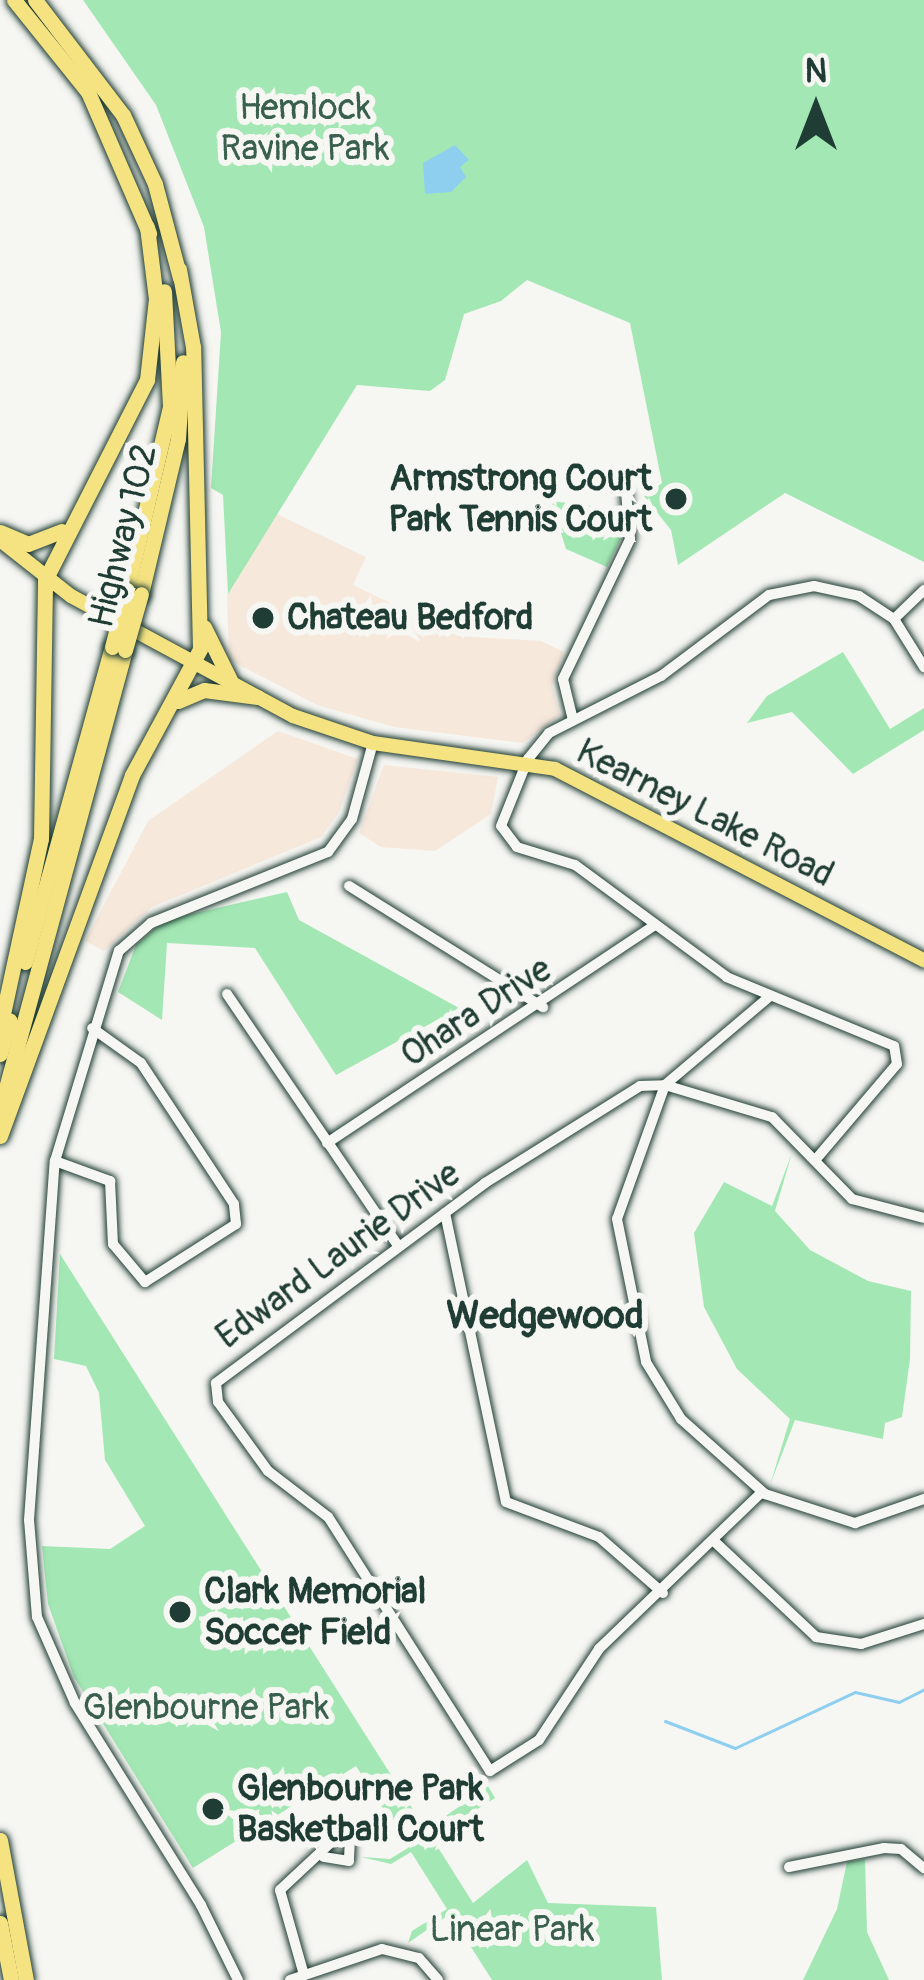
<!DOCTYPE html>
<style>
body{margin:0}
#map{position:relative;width:924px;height:1980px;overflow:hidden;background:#f6f6f2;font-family:Pangolin,sans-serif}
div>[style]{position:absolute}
.built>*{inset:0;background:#f7e8dc}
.green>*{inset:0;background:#a3e8b4}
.water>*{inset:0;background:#8ecff0}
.stream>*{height:3px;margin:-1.5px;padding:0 1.5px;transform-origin:1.5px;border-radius:1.5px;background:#8ecff0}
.roads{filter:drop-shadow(0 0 3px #1f3d34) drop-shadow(0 0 3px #1f3d34)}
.minor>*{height:10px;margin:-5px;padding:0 5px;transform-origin:5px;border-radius:5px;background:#f6f6f2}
.major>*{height:14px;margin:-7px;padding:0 7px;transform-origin:7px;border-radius:7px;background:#f5e382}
.highway>*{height:15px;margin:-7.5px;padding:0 7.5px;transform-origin:7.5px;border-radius:7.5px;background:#f5e382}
.bridges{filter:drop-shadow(0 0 3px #1f3d34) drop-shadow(0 0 3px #1f3d34)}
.highway-bridge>*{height:15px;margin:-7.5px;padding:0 7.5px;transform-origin:7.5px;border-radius:7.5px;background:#f5e382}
.dots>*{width:33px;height:33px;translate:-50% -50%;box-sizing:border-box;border:6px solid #f6f6f2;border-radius:50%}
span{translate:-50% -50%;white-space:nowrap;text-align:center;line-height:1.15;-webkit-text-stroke:12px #f6f6f2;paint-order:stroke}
.park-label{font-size:36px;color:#395f4e}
.poi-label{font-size:36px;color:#1f3d34;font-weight:700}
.right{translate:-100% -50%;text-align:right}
.left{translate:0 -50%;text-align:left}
.street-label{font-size:36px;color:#1f3d34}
.neighbourhood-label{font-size:39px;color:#1f3d34;font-weight:700}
.north{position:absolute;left:756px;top:48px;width:120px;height:120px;-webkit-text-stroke:9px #f6f6f2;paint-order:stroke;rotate:0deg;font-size:33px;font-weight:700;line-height:48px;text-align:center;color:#1f3d34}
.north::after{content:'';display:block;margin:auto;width:42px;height:54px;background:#1f3d34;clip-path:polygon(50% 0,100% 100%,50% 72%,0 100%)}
</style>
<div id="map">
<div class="built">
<i style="clip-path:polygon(277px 514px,366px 557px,353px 585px,458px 636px,541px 641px,564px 652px,552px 686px,560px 715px,523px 743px,394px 727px,317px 705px,229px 660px,227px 594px)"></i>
<i style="clip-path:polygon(278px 731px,358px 759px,339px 812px,321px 837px,152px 907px,104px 951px,85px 941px,148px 821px)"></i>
<i style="clip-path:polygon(384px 765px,498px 777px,491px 814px,435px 851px,381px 847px,359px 833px)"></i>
</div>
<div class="green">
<i style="clip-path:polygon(83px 0,924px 0,924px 562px,785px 493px,678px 565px,671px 530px,644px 496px,662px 483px,630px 323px,527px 280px,501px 301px,464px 314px,445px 380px,430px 391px,357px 385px,228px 594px,223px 495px,211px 488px,221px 332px,204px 227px,156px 105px)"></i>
<i style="clip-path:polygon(551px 501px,616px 509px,622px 536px,607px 567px,566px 549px)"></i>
<i style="clip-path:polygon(843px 652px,890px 729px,924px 708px,924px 730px,853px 774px,792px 712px,747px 723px,767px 696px)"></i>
<i style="clip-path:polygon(287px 892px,299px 920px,459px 1008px,336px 1075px,255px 948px,167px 943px,162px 1020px,118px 992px,136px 945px,165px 920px)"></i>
<i style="clip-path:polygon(792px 1153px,775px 1211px,810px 1250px,868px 1281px,911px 1291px,910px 1359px,902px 1417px,885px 1423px,883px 1439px,795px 1420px,770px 1485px,790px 1419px,737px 1369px,704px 1307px,694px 1233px,724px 1182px,772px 1206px)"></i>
<i style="clip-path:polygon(60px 1254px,426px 1830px,488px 1786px,495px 1798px,432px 1838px,473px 1903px,527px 1860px,548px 1903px,656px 1907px,662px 1980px,492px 1980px,450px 1914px,408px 1943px,412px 1931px,447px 1909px,411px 1852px,391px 1864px,361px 1857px,390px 1859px,408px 1848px,356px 1766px,193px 1868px,74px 1677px,48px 1604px,42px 1546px,110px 1549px,145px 1526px,105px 1460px,99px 1393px,86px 1366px,54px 1359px)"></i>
<i style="clip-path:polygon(865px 1859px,867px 1932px,889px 1980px,803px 1980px,837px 1909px,847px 1862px)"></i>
</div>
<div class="water">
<i style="clip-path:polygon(455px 145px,469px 160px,460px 167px,466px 177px,451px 192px,425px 194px,423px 163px)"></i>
</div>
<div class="stream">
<i style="left:665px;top:1721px;width:75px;rotate:21.1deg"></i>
<i style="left:735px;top:1748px;width:132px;rotate:-25deg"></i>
<i style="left:855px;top:1692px;width:45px;rotate:12.8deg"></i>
<i style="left:899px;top:1702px;width:28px;rotate:-27deg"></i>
</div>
<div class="roads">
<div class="minor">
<i style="left:894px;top:619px;width:42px;rotate:-44deg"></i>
<i style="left:573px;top:720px;width:42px;rotate:-103.7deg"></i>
<i style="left:563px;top:679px;width:155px;rotate:-64.4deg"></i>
<i style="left:630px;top:539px;width:48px;rotate:-94.8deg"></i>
<i style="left:349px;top:886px;width:229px;rotate:32deg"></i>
<i style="left:227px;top:994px;width:305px;rotate:55.8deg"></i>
<i style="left:769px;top:997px;width:136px;rotate:139.8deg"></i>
<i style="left:665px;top:1085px;width:142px;rotate:109.7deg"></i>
<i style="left:617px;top:1219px;width:146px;rotate:78.5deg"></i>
<i style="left:646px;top:1362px;width:67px;rotate:58.4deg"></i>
<i style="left:681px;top:1419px;width:113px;rotate:41.8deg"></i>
<i style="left:765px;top:1494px;width:95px;rotate:17.9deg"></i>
<i style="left:855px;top:1523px;width:73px;rotate:-19.2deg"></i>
<i style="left:327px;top:1143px;width:394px;rotate:-33.6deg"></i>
<i style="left:817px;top:1158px;width:123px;rotate:-49.6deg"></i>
<i style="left:897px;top:1064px;width:18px;rotate:-99deg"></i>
<i style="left:894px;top:1046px;width:181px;rotate:-157.6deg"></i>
<i style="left:727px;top:977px;width:189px;rotate:-143.6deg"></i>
<i style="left:575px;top:865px;width:61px;rotate:-162.8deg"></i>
<i style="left:517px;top:847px;width:26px;rotate:-127deg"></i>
<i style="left:501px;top:826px;width:72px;rotate:-68.1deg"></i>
<i style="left:528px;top:759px;width:33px;rotate:-51deg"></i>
<i style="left:549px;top:733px;width:126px;rotate:-27deg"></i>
<i style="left:661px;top:676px;width:135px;rotate:-36.9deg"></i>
<i style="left:769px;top:595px;width:46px;rotate:-11.3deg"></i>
<i style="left:814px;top:586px;width:46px;rotate:12.5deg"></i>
<i style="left:859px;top:596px;width:42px;rotate:33.3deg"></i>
<i style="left:894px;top:619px;width:57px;rotate:58deg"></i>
<i style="left:55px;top:1161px;width:59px;rotate:20deg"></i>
<i style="left:110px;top:1181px;width:63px;rotate:87.3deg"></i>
<i style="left:113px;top:1244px;width:50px;rotate:49.9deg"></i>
<i style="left:145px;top:1282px;width:108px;rotate:-32.5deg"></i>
<i style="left:236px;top:1224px;width:20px;rotate:-96deg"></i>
<i style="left:234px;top:1204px;width:169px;rotate:-123.4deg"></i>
<i style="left:141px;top:1063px;width:60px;rotate:-144.5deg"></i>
<i style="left:445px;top:1213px;width:295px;rotate:78.1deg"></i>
<i style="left:506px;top:1502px;width:99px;rotate:20.6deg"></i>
<i style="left:599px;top:1537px;width:85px;rotate:41.2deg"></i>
<i style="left:762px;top:1492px;width:226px;rotate:136.1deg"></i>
<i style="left:599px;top:1649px;width:109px;rotate:123.4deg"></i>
<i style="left:539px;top:1740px;width:58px;rotate:147.7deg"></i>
<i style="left:490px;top:1771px;width:301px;rotate:-122.5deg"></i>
<i style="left:328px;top:1517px;width:76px;rotate:-142.5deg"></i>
<i style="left:268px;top:1471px;width:85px;rotate:-125.9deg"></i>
<i style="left:218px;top:1402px;width:19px;rotate:-96deg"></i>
<i style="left:216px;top:1383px;width:335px;rotate:-36.6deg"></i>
<i style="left:485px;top:1183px;width:183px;rotate:-32deg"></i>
<i style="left:640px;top:1086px;width:25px;rotate:-2deg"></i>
<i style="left:665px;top:1085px;width:112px;rotate:16.7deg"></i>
<i style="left:772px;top:1117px;width:115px;rotate:45.7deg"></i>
<i style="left:852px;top:1199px;width:74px;rotate:14.8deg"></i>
<i style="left:715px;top:1542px;width:139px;rotate:43.2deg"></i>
<i style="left:816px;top:1637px;width:46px;rotate:8.8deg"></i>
<i style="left:861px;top:1644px;width:66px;rotate:-17.6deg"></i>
<i style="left:789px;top:1867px;width:97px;rotate:-11.3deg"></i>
<i style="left:884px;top:1848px;width:17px;rotate:3deg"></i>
<i style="left:901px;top:1849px;width:30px;rotate:40deg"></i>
<i style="left:304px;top:1975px;width:88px;rotate:-105.8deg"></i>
<i style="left:280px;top:1890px;width:79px;rotate:-43deg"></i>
<i style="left:338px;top:1836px;width:12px;rotate:14deg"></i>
<i style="left:350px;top:1839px;width:22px;rotate:93deg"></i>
<i style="left:349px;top:1861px;width:26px;rotate:-171deg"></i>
<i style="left:238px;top:1980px;width:84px;rotate:-116.3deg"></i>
<i style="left:201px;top:1905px;width:238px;rotate:-122deg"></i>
<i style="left:75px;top:1703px;width:94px;rotate:-113.8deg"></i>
<i style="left:37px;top:1617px;width:97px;rotate:-94.7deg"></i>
<i style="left:29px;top:1520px;width:360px;rotate:-85.9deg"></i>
<i style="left:55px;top:1161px;width:220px;rotate:-73.1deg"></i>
<i style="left:119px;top:951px;width:43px;rotate:-41.2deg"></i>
<i style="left:151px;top:923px;width:191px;rotate:-21.9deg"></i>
<i style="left:328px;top:852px;width:41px;rotate:-54deg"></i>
<i style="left:352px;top:819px;width:79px;rotate:-74.6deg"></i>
<i style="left:290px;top:1980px;width:97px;rotate:-18.6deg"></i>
<i style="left:382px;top:1949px;width:38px;rotate:14deg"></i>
<i style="left:419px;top:1958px;width:29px;rotate:49deg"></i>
</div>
<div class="major">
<i style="left:0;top:540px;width:90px;rotate:38.3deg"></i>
<i style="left:71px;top:596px;width:252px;rotate:28.4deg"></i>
<i style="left:293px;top:716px;width:84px;rotate:18.6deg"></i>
<i style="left:373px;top:743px;width:184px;rotate:8.1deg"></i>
<i style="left:555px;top:769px;width:416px;rotate:27.4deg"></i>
</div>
<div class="highway">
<i style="left:14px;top:0;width:118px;rotate:51.2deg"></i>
<i style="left:88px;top:92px;width:154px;rotate:66.6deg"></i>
<i style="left:35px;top:0;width:145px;rotate:52.6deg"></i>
<i style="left:123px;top:115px;width:76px;rotate:65.1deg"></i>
<i style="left:155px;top:184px;width:97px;rotate:75.1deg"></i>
<i style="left:0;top:532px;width:30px;rotate:23deg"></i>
<i style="left:28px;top:544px;width:36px;rotate:-21deg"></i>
<i style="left:127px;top:590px;width:189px;rotate:-76.8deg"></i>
<i style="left:170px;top:406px;width:115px;rotate:-93deg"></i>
<i style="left:141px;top:594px;width:159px;rotate:-76.6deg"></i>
<i style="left:178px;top:439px;width:77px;rotate:-86.3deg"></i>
<i style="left:204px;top:627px;width:64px;rotate:63.8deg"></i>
<i style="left:178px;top:701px;width:28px;rotate:-23deg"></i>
<i style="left:204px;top:690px;width:54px;rotate:7.4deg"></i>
<i style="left:25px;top:962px;width:327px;rotate:-74.6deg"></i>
<i style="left:0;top:1028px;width:193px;rotate:-77.8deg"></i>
<i style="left:41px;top:839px;width:259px;rotate:-89.1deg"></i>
<i style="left:45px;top:580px;width:225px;rotate:-63deg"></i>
<i style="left:147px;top:380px;width:81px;rotate:-83.7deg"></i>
<i style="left:156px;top:299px;width:73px;rotate:-97.1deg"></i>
<i style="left:0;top:1054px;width:35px;rotate:-74deg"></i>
<i style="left:0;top:1110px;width:477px;rotate:-74.8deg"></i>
<i style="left:0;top:1136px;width:384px;rotate:-69.9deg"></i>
<i style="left:132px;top:775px;width:143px;rotate:-61.6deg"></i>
<i style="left:200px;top:649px;width:302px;rotate:-91.3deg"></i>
<i style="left:193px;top:347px;width:79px;rotate:-100.2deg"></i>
<i style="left:0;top:1840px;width:142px;rotate:79.5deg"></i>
<i style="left:0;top:1923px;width:58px;rotate:79.1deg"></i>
</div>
</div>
<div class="bridges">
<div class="highway-bridge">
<i style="left:112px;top:647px;width:59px;rotate:-75.3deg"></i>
<i style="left:125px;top:650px;width:58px;rotate:-74.1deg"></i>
</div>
</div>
<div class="dots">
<i style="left:676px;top:499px;background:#1f3d34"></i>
<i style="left:263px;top:618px;background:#1f3d34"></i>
<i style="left:180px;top:1612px;background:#1f3d34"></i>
<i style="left:213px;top:1809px;background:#1f3d34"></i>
</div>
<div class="park-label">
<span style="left:305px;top:128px">Hemlock<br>Ravine Park</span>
<span style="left:206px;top:1708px">Glenbourne Park</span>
<span style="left:512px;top:1930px">Linear Park</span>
</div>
<div class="poi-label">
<span class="right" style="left:652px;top:499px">Armstrong Court<br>Park Tennis Court</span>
<span class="left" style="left:287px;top:618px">Chateau Bedford</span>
<span class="left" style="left:204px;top:1612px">Clark Memorial<br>Soccer Field</span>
<span class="left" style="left:237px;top:1809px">Glenbourne Park<br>Basketball Court</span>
</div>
<div class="street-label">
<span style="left:123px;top:536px;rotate:-76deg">Highway 102</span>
<span style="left:705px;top:813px;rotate:27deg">Kearney Lake Road</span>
<span style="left:476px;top:1012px;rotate:-33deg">Ohara Drive</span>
<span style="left:338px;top:1255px;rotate:-36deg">Edward Laurie Drive</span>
</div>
<div class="neighbourhood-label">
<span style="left:545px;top:1316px">Wedgewood</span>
</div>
<div class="north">N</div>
</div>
